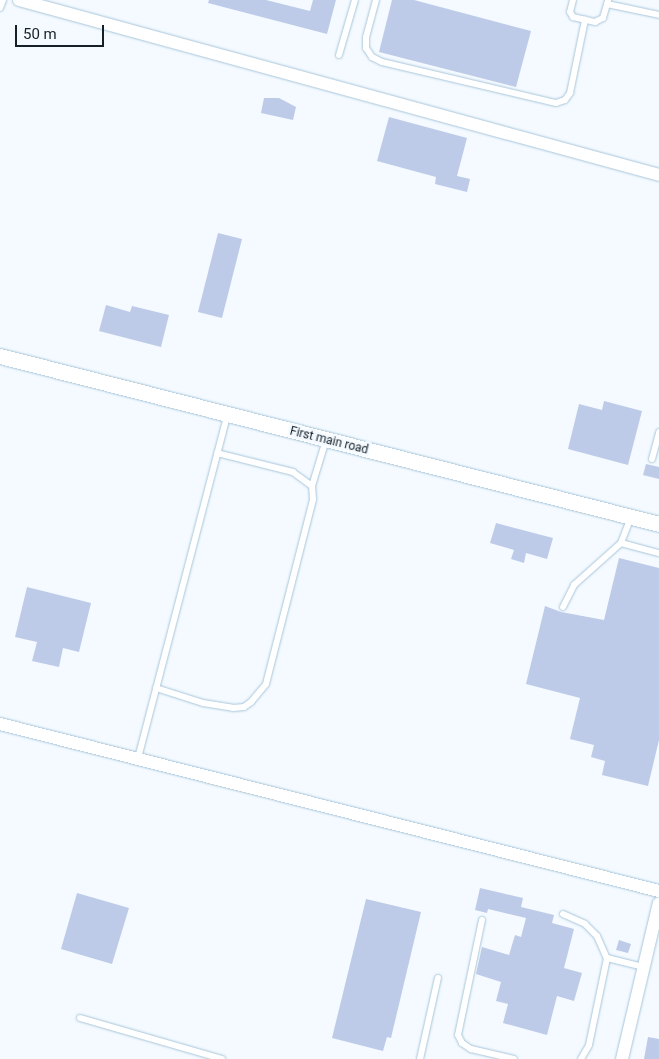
<!DOCTYPE html>
<style>
body{margin:0}
#map{position:relative;width:659px;height:1059px;overflow:hidden;background:#f4faff;font-family:Roboto,sans-serif}
div>[style]{position:absolute}
.building>*{inset:0;background:#bdcbe8}
.roads{filter:drop-shadow(0 0 1px #a8c5da) drop-shadow(0 0 1px #a8c5da)}
.service>*{height:6px;margin:-3px;padding:0 3px;transform-origin:3px;border-radius:3px;background:#fff}
.minor>*{height:12px;margin:-6px;padding:0 6px;transform-origin:6px;border-radius:6px;background:#fff}
.tertiary>*{height:15px;margin:-7.5px;padding:0 7.5px;transform-origin:7.5px;border-radius:7.5px;background:#fff}
span{translate:-50% -50%;white-space:nowrap;text-align:center;line-height:1.15;-webkit-text-stroke:5px #f4faff;paint-order:stroke}
.street-label{font-size:12px;color:#152028}
.scale{position:absolute;left:15px;top:25px;width:89px;height:22px;box-sizing:border-box;border:2px solid #152028;border-top:0;padding-left:6px;font-size:15px;line-height:18px;white-space:nowrap;color:#152028;-webkit-text-stroke:4px #f4faff;paint-order:stroke}
</style>
<div id="map">
<div class="building">
<i style="clip-path:polygon(209px 0,266px 0,310px 11px,313px 0,336px 0,327px 34px,208px 3px)"></i>
<i style="clip-path:polygon(392px 0,414px 0,531px 31px,516px 87px,379px 52px)"></i>
<i style="clip-path:polygon(264px 98px,279px 98px,296px 107px,293px 120px,261px 113px)"></i>
<i style="clip-path:polygon(389px 117px,467px 138px,457px 176px,470px 179px,467px 192px,435px 184px,436px 177px,377px 161px)"></i>
<i style="clip-path:polygon(218px 233px,242px 239px,222px 318px,198px 312px)"></i>
<i style="clip-path:polygon(106px 305px,130px 312px,132px 306px,169px 315px,161px 347px,99px 331px)"></i>
<i style="clip-path:polygon(604px 401px,642px 411px,628px 465px,568px 449px,579px 404px,602px 410px)"></i>
<i style="clip-path:polygon(646px 464px,659px 467px,659px 479px,643px 475px)"></i>
<i style="clip-path:polygon(496px 523px,553px 538px,547px 559px,526px 553px,524px 563px,511px 559px,514px 550px,490px 543px)"></i>
<i style="clip-path:polygon(619px 558px,659px 568px,659px 740px,648px 786px,602px 775px,605px 761px,591px 757px,594px 745px,570px 739px,580px 698px,526px 684px,545px 606px,561px 612px,604px 620px)"></i>
<i style="clip-path:polygon(27px 587px,91px 603px,79px 652px,63px 648px,59px 667px,32px 661px,37px 642px,15px 637px)"></i>
<i style="clip-path:polygon(480px 888px,523px 898px,521px 907px,554px 915px,552px 923px,574px 929px,564px 968px,582px 973px,574px 1001px,557px 996px,547px 1035px,503px 1023px,508px 1004px,496px 1001px,501px 982px,476px 974px,482px 947px,509px 955px,515px 935px,521px 937px,526px 918px,488px 909px,487px 913px,475px 910px)"></i>
<i style="clip-path:polygon(77px 893px,129px 908px,112px 964px,61px 949px)"></i>
<i style="clip-path:polygon(366px 899px,421px 912px,391px 1038px,387px 1037px,383px 1051px,332px 1038px)"></i>
<i style="clip-path:polygon(619px 940px,631px 944px,628px 953px,616px 950px)"></i>
<i style="clip-path:polygon(648px 1037px,659px 1039px,659px 1059px,644px 1059px)"></i>
</div>
<div class="roads">
<div class="service">
<i style="left:376px;top:0;width:38px;rotate:105deg"></i>
<i style="left:366px;top:37px;width:11px;rotate:90deg"></i>
<i style="left:366px;top:48px;width:11px;rotate:56deg"></i>
<i style="left:372px;top:57px;width:11px;rotate:27deg"></i>
<i style="left:382px;top:62px;width:179px;rotate:13.3deg"></i>
<i style="left:556px;top:103px;width:9px;rotate:-18deg"></i>
<i style="left:565px;top:100px;width:9px;rotate:-54deg"></i>
<i style="left:570px;top:93px;width:75px;rotate:-78.4deg"></i>
<i style="left:573px;top:0;width:12px;rotate:104deg"></i>
<i style="left:570px;top:12px;width:6px;rotate:59deg"></i>
<i style="left:573px;top:17px;width:23px;rotate:13deg"></i>
<i style="left:595px;top:22px;width:9px;rotate:-27deg"></i>
<i style="left:603px;top:18px;width:19px;rotate:-74deg"></i>
<i style="left:607px;top:4px;width:53px;rotate:11.9deg"></i>
<i style="left:0;top:8px;width:9px;rotate:-69deg"></i>
<i style="left:339px;top:55px;width:57px;rotate:-73.8deg"></i>
<i style="left:652px;top:459px;width:28px;rotate:-75deg"></i>
<i style="left:312px;top:486px;width:48px;rotate:-73.1deg"></i>
<i style="left:621px;top:543px;width:39px;rotate:15deg"></i>
<i style="left:563px;top:607px;width:25px;rotate:-63deg"></i>
<i style="left:574px;top:585px;width:63px;rotate:-41.8deg"></i>
<i style="left:621px;top:543px;width:28px;rotate:-69deg"></i>
<i style="left:156px;top:688px;width:49px;rotate:17.7deg"></i>
<i style="left:203px;top:703px;width:30px;rotate:9deg"></i>
<i style="left:233px;top:708px;width:11px;rotate:-5deg"></i>
<i style="left:244px;top:707px;width:9px;rotate:-36deg"></i>
<i style="left:251px;top:702px;width:23px;rotate:-50deg"></i>
<i style="left:266px;top:684px;width:191px;rotate:-75.7deg"></i>
<i style="left:313px;top:499px;width:13px;rotate:-94deg"></i>
<i style="left:312px;top:486px;width:24px;rotate:-144deg"></i>
<i style="left:293px;top:472px;width:78px;rotate:-166deg"></i>
<i style="left:138px;top:758px;width:353px;rotate:-75.4deg"></i>
<i style="left:563px;top:914px;width:24px;rotate:24deg"></i>
<i style="left:585px;top:924px;width:17px;rotate:45deg"></i>
<i style="left:597px;top:936px;width:24px;rotate:66deg"></i>
<i style="left:482px;top:920px;width:117px;rotate:101.8deg"></i>
<i style="left:458px;top:1035px;width:9px;rotate:63deg"></i>
<i style="left:462px;top:1043px;width:11px;rotate:34deg"></i>
<i style="left:471px;top:1049px;width:44px;rotate:13.1deg"></i>
<i style="left:80px;top:1018px;width:148px;rotate:16.1deg"></i>
<i style="left:420px;top:1059px;width:83px;rotate:-77.5deg"></i>
<i style="left:581px;top:1059px;width:16px;rotate:-60deg"></i>
<i style="left:589px;top:1045px;width:89px;rotate:-78.3deg"></i>
<i style="left:607px;top:958px;width:37px;rotate:14deg"></i>
</div>
<div class="minor">
<i style="left:19px;top:0;width:663px;rotate:15.29deg"></i>
<i style="left:0;top:724px;width:680px;rotate:14.22deg"></i>
<i style="left:622px;top:1059px;width:160px;rotate:-76.7deg"></i>
</div>
<div class="tertiary">
<i style="left:0;top:356px;width:680px;rotate:14.3deg"></i>
</div>
</div>
<div class="street-label">
<span style="left:329px;top:441px;rotate:14deg">First main road</span>
</div>
<div class="scale">50 m</div>
</div>
